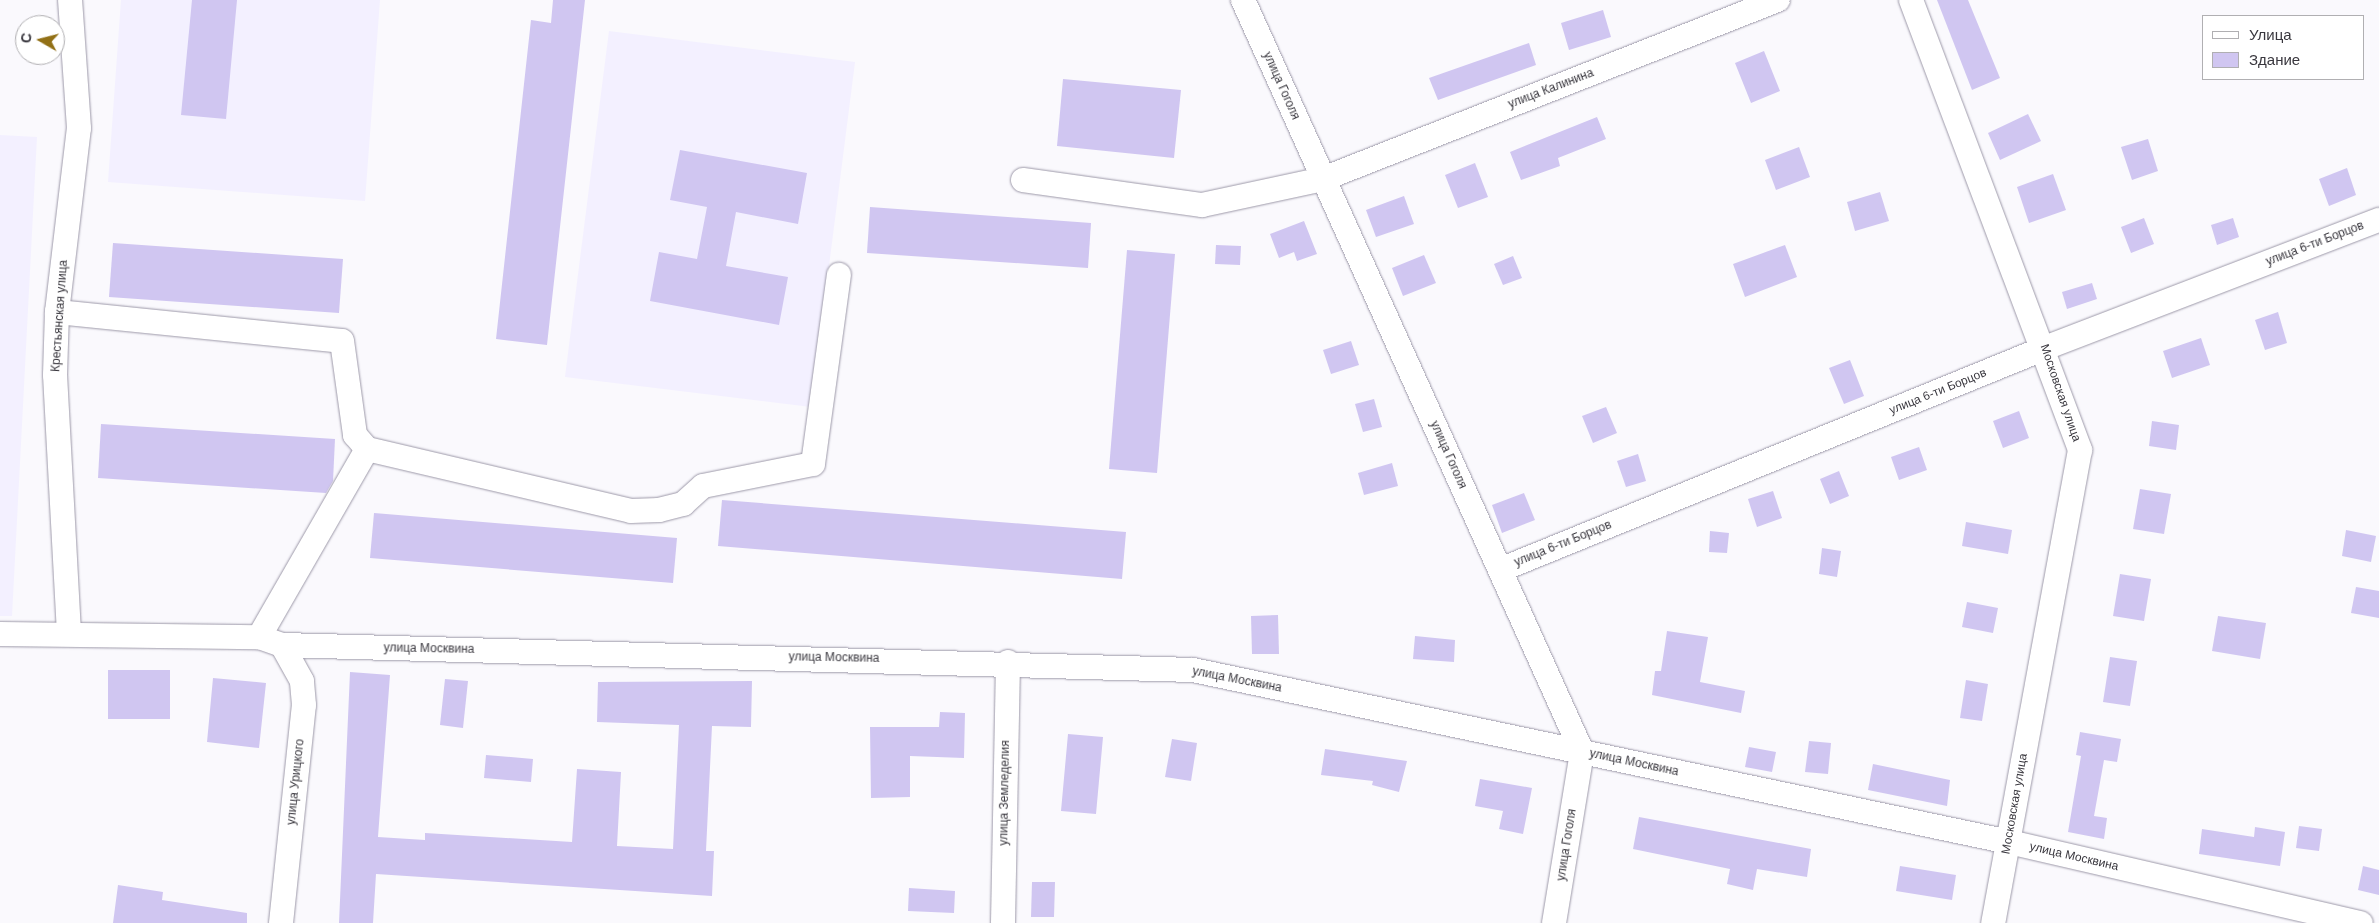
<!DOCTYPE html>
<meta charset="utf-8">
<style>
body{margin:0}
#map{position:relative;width:2379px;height:923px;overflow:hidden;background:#faf9fd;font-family:Arial,sans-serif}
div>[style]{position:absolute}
.built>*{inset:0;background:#f3f0ff}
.building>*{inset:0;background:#d0c6f1}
.roads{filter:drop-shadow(0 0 1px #9d99a9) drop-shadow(0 0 1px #9d99a9)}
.minor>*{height:24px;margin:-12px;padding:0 12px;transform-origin:12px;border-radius:12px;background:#fff}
span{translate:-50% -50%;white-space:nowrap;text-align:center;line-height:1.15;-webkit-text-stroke:4.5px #fff;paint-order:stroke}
.street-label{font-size:12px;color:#39373e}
.legend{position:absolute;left:2202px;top:15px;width:162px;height:65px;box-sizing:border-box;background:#fff;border:1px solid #b0afb2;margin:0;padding:6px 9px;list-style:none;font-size:15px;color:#39373e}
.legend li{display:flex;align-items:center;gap:10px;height:25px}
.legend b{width:25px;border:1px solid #b0afb2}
.north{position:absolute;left:15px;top:15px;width:50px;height:50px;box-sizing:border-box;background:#fff;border:1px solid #b0afb2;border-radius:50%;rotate:278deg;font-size:14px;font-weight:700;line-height:20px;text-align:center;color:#39373e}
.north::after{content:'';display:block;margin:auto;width:18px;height:22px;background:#927016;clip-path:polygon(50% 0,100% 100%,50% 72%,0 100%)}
</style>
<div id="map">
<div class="built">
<i style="clip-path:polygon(121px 0,380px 0,365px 201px,108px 182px)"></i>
<i style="clip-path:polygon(609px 31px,855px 62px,811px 407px,565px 377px)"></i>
<i style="clip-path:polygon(0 135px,37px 137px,12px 616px,0 616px)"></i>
</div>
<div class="building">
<i style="clip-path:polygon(192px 0,237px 0,226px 119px,181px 115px)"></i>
<i style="clip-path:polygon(553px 0,585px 0,547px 345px,496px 339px,531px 20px,551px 23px)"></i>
<i style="clip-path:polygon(1937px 0,1968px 0,2000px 78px,1972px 90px)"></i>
<i style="clip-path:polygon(1603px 10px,1611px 37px,1569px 50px,1561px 23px)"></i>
<i style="clip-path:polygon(1529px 43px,1536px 65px,1438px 100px,1429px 78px)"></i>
<i style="clip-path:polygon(1764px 51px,1780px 91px,1751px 103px,1735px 63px)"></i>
<i style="clip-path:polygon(1063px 79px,1181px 90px,1174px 158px,1057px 146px)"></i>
<i style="clip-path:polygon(2028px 114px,2041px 141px,2000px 160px,1988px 133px)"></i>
<i style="clip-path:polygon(1597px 117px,1606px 139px,1558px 158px,1560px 166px,1521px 180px,1510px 152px)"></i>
<i style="clip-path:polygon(2148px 139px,2158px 171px,2132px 180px,2121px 147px)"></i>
<i style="clip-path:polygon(1799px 147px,1810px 177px,1776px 190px,1765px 160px)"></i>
<i style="clip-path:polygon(680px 150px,807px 173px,798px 224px,736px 212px,726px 266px,788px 277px,779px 325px,650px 301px,659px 252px,697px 259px,707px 207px,670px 200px)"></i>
<i style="clip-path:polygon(1475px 163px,1488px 197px,1458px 208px,1445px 175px)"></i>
<i style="clip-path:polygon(2347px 168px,2356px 195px,2329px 206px,2319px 179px)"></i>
<i style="clip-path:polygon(2053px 174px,2066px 210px,2029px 223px,2017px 187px)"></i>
<i style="clip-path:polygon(1880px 192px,1889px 221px,1855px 231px,1847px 202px)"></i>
<i style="clip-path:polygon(1404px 196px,1414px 224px,1376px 237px,1366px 210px)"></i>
<i style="clip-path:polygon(870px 207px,1091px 223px,1088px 268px,867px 253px)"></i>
<i style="clip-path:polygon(2144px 218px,2154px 244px,2131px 253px,2121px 227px)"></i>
<i style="clip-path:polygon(2233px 218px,2239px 237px,2217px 245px,2211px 225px)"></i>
<i style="clip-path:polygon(1304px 221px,1317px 254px,1297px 261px,1294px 252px,1279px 258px,1270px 234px)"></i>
<i style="clip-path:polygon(113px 243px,343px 259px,339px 313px,109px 297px)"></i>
<i style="clip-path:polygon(1216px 245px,1241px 246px,1240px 265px,1215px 264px)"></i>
<i style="clip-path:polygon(1785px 245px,1797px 277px,1745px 297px,1733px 264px)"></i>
<i style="clip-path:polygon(1127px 250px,1175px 254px,1157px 473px,1109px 469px)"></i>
<i style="clip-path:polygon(1424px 255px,1436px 283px,1403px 296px,1392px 268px)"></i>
<i style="clip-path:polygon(1513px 256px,1522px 278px,1503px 285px,1494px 264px)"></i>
<i style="clip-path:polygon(2092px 283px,2097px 299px,2067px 309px,2062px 292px)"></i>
<i style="clip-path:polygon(2278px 312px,2287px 343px,2265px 350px,2255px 320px)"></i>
<i style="clip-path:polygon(2201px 338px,2210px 365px,2172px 378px,2163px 351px)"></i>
<i style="clip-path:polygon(1351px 341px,1359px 365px,1331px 374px,1323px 350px)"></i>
<i style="clip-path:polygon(1850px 360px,1864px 396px,1844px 404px,1829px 368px)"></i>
<i style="clip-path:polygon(1374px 399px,1382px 427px,1363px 432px,1355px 404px)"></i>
<i style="clip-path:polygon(1606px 407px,1617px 433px,1593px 443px,1582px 416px)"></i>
<i style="clip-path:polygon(2019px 411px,2029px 438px,2003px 448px,1993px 421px)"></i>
<i style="clip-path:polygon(2152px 421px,2179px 425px,2176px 450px,2149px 446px)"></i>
<i style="clip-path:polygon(101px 424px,335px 439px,333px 481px,326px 493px,98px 478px)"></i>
<i style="clip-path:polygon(1919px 447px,1927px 470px,1899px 480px,1891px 457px)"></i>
<i style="clip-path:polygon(1638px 454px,1646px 481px,1626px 487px,1617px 461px)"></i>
<i style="clip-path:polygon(1392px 463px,1398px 486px,1364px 495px,1358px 473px)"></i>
<i style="clip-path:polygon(1839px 471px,1849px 496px,1830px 504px,1820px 479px)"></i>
<i style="clip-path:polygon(2140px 489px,2171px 494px,2164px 534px,2133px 529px)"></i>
<i style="clip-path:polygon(1773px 491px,1782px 518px,1757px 527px,1748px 499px)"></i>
<i style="clip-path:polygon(1524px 493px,1535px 520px,1502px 533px,1492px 505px)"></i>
<i style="clip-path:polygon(722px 500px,1126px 532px,1122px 579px,718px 546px)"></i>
<i style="clip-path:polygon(374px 513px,677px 538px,673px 583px,370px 558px)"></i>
<i style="clip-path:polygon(1966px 522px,2012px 530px,2008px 554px,1962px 546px)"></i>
<i style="clip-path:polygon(2346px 530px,2376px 536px,2371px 562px,2342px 556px)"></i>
<i style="clip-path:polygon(1710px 531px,1729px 533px,1727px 553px,1709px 552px)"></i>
<i style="clip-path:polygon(1822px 548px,1841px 551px,1837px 577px,1819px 574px)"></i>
<i style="clip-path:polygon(2120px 574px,2151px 579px,2144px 621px,2113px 616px)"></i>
<i style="clip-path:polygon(2356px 587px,2379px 591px,2379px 618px,2351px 613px)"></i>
<i style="clip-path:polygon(1967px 602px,1998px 608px,1993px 633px,1962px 627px)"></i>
<i style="clip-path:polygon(1278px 615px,1279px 654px,1252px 654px,1251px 616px)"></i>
<i style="clip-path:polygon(2218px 616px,2266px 623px,2260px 659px,2212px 651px)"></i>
<i style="clip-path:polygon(1667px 631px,1708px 637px,1700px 682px,1745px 691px,1741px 713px,1652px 695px,1655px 671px,1661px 671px)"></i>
<i style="clip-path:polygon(1415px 636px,1455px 640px,1454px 662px,1413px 659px)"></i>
<i style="clip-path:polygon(2110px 657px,2137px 661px,2130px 706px,2103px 702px)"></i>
<i style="clip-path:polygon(108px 670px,170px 670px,170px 719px,108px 719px)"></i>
<i style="clip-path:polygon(350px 672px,390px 675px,378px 837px,425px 840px,425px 833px,572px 842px,577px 769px,621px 772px,617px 846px,673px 849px,679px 725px,597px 722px,598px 682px,752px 681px,751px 727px,712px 726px,706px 851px,714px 851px,712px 896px,376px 874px,373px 923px,339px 923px)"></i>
<i style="clip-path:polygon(213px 678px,266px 683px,259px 748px,207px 742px)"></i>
<i style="clip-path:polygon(445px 679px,468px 681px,463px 728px,440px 725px)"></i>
<i style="clip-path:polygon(1966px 680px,1988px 684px,1982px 721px,1960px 718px)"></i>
<i style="clip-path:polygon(940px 712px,965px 713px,964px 758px,910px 756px,910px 797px,871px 798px,870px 727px,939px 727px)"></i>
<i style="clip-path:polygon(2080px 732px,2121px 739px,2117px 762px,2104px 760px,2094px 816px,2107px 818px,2104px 839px,2068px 832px,2081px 756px,2076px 755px)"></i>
<i style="clip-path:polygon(1068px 734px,1103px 737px,1096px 814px,1061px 811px)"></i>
<i style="clip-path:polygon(1172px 739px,1197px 743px,1191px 781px,1165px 777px)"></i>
<i style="clip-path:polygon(1809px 741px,1831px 743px,1828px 774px,1805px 772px)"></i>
<i style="clip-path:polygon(1749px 747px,1776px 752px,1772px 772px,1745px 767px)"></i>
<i style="clip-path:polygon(1325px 749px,1407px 761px,1399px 792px,1372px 785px,1373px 781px,1321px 775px)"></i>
<i style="clip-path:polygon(486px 755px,533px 759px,531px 782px,484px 778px)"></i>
<i style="clip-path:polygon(1873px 764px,1950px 780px,1947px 806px,1868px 790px)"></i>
<i style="clip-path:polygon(1480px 779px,1532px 788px,1523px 834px,1499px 829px,1503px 811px,1475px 806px)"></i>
<i style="clip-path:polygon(1639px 817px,1811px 849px,1807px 877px,1757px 869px,1753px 890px,1727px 884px,1730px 869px,1633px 849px)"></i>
<i style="clip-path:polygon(2299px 826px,2322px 829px,2319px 851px,2296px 848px)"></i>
<i style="clip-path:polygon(2255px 827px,2285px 832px,2280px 866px,2199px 854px,2202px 829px,2254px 837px)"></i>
<i style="clip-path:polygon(1900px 866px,1956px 875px,1952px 900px,1896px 891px)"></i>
<i style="clip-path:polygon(2363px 866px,2379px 870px,2379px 895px,2358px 890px)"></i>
<i style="clip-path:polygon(1032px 882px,1055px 882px,1054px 917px,1031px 917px)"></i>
<i style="clip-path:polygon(118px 885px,163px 892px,162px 900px,247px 913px,247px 923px,113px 923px)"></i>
<i style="clip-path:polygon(909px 888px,955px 891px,954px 913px,908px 911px)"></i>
</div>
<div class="roads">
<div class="minor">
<i style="left:1243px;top:0;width:825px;rotate:65.73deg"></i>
<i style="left:1582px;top:752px;width:173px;rotate:99.3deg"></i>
<i style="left:1911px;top:0;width:481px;rotate:69.4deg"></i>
<i style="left:2080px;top:450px;width:481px;rotate:100.4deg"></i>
<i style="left:1023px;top:180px;width:181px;rotate:8deg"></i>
<i style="left:1202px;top:205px;width:124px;rotate:-12.1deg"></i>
<i style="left:1323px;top:179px;width:489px;rotate:-21.5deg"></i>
<i style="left:57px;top:312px;width:286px;rotate:5.8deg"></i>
<i style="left:342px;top:341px;width:95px;rotate:82.1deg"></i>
<i style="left:355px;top:435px;width:18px;rotate:49deg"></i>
<i style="left:367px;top:449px;width:271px;rotate:13.2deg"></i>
<i style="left:631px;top:511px;width:28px;rotate:-2deg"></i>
<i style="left:659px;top:510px;width:25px;rotate:-14deg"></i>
<i style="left:683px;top:504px;width:27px;rotate:-42deg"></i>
<i style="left:703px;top:486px;width:112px;rotate:-11.3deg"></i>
<i style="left:813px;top:464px;width:191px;rotate:-82.2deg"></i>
<i style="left:1500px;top:570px;width:588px;rotate:-22.16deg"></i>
<i style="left:2045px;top:348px;width:358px;rotate:-21deg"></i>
<i style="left:69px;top:633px;width:258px;rotate:-93.1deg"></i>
<i style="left:55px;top:375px;width:63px;rotate:-88.2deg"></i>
<i style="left:57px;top:312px;width:185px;rotate:-83.2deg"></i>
<i style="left:79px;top:128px;width:128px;rotate:-94deg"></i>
<i style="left:0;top:634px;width:259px;rotate:0.7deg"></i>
<i style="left:259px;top:637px;width:24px;rotate:19deg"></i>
<i style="left:282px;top:645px;width:911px;rotate:1.57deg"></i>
<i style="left:1193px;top:670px;width:834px;rotate:11.9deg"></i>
<i style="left:2009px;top:842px;width:361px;rotate:13deg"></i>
<i style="left:259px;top:637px;width:217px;rotate:-60.1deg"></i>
<i style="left:281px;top:923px;width:219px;rotate:-84deg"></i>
<i style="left:304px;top:705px;width:24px;rotate:-95deg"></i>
<i style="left:302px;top:681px;width:41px;rotate:-119.1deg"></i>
<i style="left:1003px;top:923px;width:261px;rotate:-88.9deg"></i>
</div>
</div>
<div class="street-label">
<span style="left:1281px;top:86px;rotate:66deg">улица Гоголя</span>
<span style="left:1551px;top:89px;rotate:-21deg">улица Калинина</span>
<span style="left:2315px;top:244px;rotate:-21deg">улица 6-ти Борцов</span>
<span style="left:60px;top:316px;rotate:-86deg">Крестьянская улица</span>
<span style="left:1938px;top:392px;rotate:-22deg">улица 6-ти Борцов</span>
<span style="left:2060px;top:393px;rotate:71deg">Московская улица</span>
<span style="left:1448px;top:455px;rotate:66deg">улица Гоголя</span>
<span style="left:1563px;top:544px;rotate:-22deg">улица 6-ти Борцов</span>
<span style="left:429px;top:649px;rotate:1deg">улица Москвина</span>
<span style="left:834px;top:658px;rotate:1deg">улица Москвина</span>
<span style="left:1237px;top:680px;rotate:11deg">улица Москвина</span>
<span style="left:1634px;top:763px;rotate:12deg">улица Москвина</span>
<span style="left:296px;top:782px;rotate:-84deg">улица Урицкого</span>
<span style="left:1005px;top:793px;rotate:-89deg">улица Земледелия</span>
<span style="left:2015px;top:804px;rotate:-80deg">Московская улица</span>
<span style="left:1567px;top:845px;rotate:-81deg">улица Гоголя</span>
<span style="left:2074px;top:857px;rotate:13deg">улица Москвина</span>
</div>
<ul class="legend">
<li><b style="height:6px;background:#fff"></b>Улица</li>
<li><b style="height:14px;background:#d0c6f1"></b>Здание</li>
</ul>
<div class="north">С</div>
</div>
